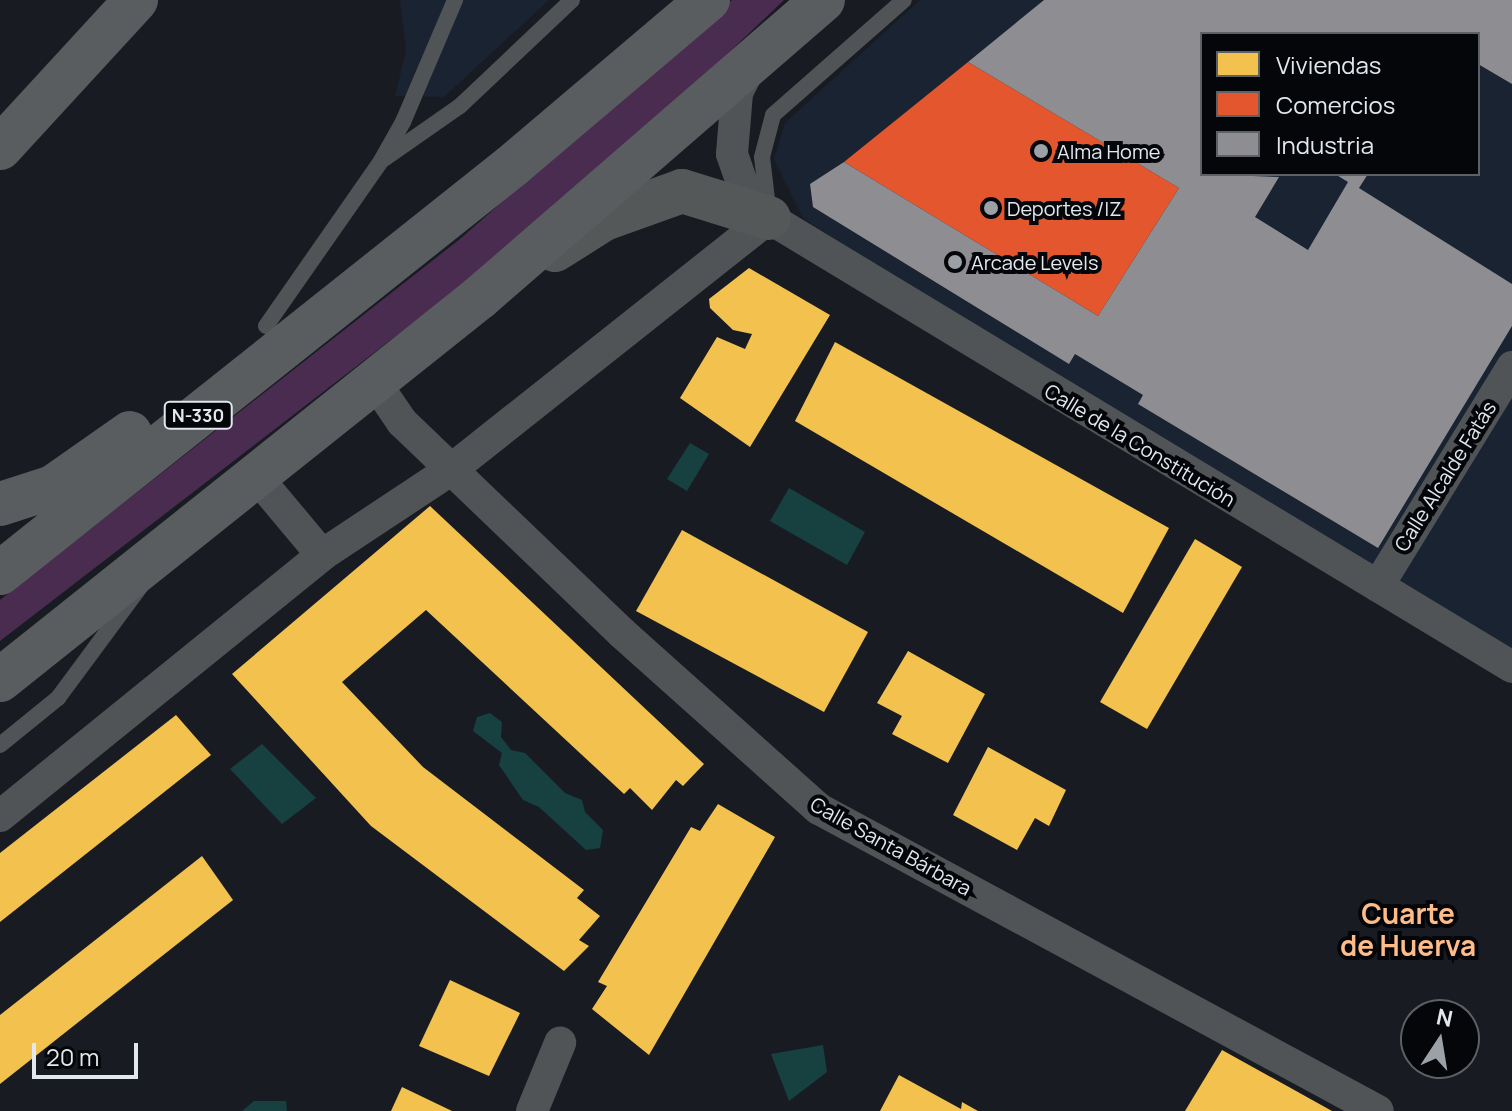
<!DOCTYPE html>
<meta charset="utf-8">
<style>
body{margin:0}
#map{position:relative;width:1512px;height:1111px;overflow:hidden;background:#181c22;font-family:Manrope,sans-serif}
div>[style]{position:absolute}
.built>*{inset:0;background:#1a2331}
.green>*{inset:0;background:#492c4f}
.water>*{inset:0;background:#174041}
.homes>*{inset:0;background:#f2c14e}
.shops>*{inset:0;background:#e4572e}
.industry>*{inset:0;background:#8d8d92}
.lane>*{height:16px;margin:-8px;padding:0 8px;transform-origin:8px;border-radius:8px;background:#515456}
.street>*{height:32px;margin:-16px;padding:0 16px;transform-origin:16px;border-radius:16px;background:#515456}
.secondary>*{height:44px;margin:-22px;padding:0 22px;transform-origin:22px;border-radius:22px;background:#545859}
.highway>*{height:44px;margin:-22px;padding:0 22px;transform-origin:22px;border-radius:22px;background:#595d5f}
.dots>*{width:22px;height:22px;translate:-50% -50%;box-sizing:border-box;border:4px solid #040609;border-radius:50%}
span{translate:-50% -50%;white-space:nowrap;text-align:center;line-height:1.15;-webkit-text-stroke:8px #040609;paint-order:stroke}
.shield-label span{padding:2px 6px;background:#040609;border:2px solid;border-radius:6px;-webkit-text-stroke-width:0}
.shield-label{font-size:18px;color:#e3e8ee;font-weight:700}
.poi-label{font-size:20px;color:#e3e8ee}
.left{translate:0 -50%;text-align:left}
.street-label{font-size:20px;color:#e3e8ee}
.district-label{font-size:28px;color:#fdbc8a;font-weight:700}
.legend{position:absolute;left:1200px;top:32px;width:280px;height:144px;box-sizing:border-box;background:#040609;border:2px solid #5d6065;margin:0;padding:10px 14px;list-style:none;font-size:24px;color:#e3e8ee}
.legend li{display:flex;align-items:center;gap:16px;height:40px}
.legend b{width:40px;border:2px solid #5d6065}
.north{position:absolute;left:1400px;top:999px;width:80px;height:80px;box-sizing:border-box;background:#040609;border:2px solid #5d6065;border-radius:50%;rotate:12deg;font-size:22px;font-weight:700;line-height:32px;text-align:center;color:#e3e8ee}
.north::after{content:'';display:block;margin:auto;width:28px;height:36px;background:#9ca1a7;clip-path:polygon(50% 0,100% 100%,50% 72%,0 100%)}
.scale{position:absolute;left:32px;top:1043px;width:106px;height:36px;box-sizing:border-box;border:4px solid #e3e8ee;border-top:0;padding-left:10px;font-size:24px;line-height:28px;white-space:nowrap;color:#e3e8ee;-webkit-text-stroke:6px #040609;paint-order:stroke}
</style>
<div id="map">
<div class="built">
<i style="clip-path:polygon(400px 0,549px 0,444px 97px,395px 96px,406px 51px)"></i>
<i style="clip-path:polygon(evenodd,920px 0,1512px 0,1512px 667px,1173px 466px,803px 218px,774px 159px,785px 123px,920px 0,1202px 34px,1478px 34px,1478px 174px,1202px 174px,1202px 34px)"></i>
</div>
<div class="green">
<i style="clip-path:polygon(732px 0,784px 0,580px 194px,0 641px,0 600px,460px 239px)"></i>
</div>
<div class="water">
<i style="clip-path:polygon(690px 443px,709px 454px,687px 491px,667px 479px)"></i>
<i style="clip-path:polygon(789px 488px,865px 532px,847px 565px,770px 521px)"></i>
<i style="clip-path:polygon(490px 713px,502px 722px,501px 737px,511px 750px,525px 753px,565px 793px,582px 800px,585px 812px,603px 830px,600px 848px,586px 850px,539px 807px,523px 800px,499px 765px,502px 753px,473px 731px,477px 717px)"></i>
<i style="clip-path:polygon(262px 744px,316px 798px,282px 824px,230px 769px)"></i>
<i style="clip-path:polygon(823px 1045px,827px 1072px,789px 1101px,771px 1054px)"></i>
<i style="clip-path:polygon(254px 1101px,286px 1101px,287px 1111px,242px 1111px)"></i>
</div>
<div class="homes">
<i style="clip-path:polygon(749px 268px,830px 315px,750px 447px,680px 398px,717px 337px,745px 349px,752px 334px,733px 330px,710px 308px,709px 299px)"></i>
<i style="clip-path:polygon(835px 342px,1169px 528px,1123px 613px,795px 421px)"></i>
<i style="clip-path:polygon(430px 506px,704px 764px,683px 786px,676px 780px,652px 810px,630px 788px,624px 794px,426px 610px,342px 682px,423px 767px,584px 890px,577px 898px,600px 916px,579px 940px,589px 946px,564px 971px,371px 826px,232px 674px)"></i>
<i style="clip-path:polygon(682px 530px,868px 632px,824px 712px,636px 611px)"></i>
<i style="clip-path:polygon(1195px 539px,1242px 567px,1147px 729px,1100px 702px)"></i>
<i style="clip-path:polygon(908px 651px,985px 694px,948px 763px,892px 734px,902px 716px,877px 703px)"></i>
<i style="clip-path:polygon(176px 715px,211px 755px,0 922px,0 853px)"></i>
<i style="clip-path:polygon(988px 747px,1066px 790px,1049px 826px,1035px 818px,1017px 850px,953px 815px)"></i>
<i style="clip-path:polygon(718px 804px,775px 837px,649px 1055px,592px 1009px,607px 986px,598px 982px,691px 827px,700px 831px)"></i>
<i style="clip-path:polygon(202px 856px,233px 900px,0 1084px,0 1015px)"></i>
<i style="clip-path:polygon(450px 980px,520px 1013px,489px 1076px,419px 1046px)"></i>
<i style="clip-path:polygon(1222px 1050px,1332px 1111px,1185px 1111px)"></i>
<i style="clip-path:polygon(899px 1075px,961px 1109px,962px 1102px,978px 1111px,880px 1111px)"></i>
<i style="clip-path:polygon(402px 1087px,452px 1111px,391px 1111px)"></i>
</div>
<div class="shops">
<i style="clip-path:polygon(968px 62px,1179px 188px,1098px 316px,844px 162px)"></i>
</div>
<div class="industry">
<i style="clip-path:polygon(1044px 0,1512px 0,1512px 84px,1478px 64px,1478px 34px,1202px 34px,1202px 174px,1279px 177px,1255px 217px,1308px 250px,1348px 182px,1335px 174px,1368px 174px,1359px 188px,1512px 284px,1512px 326px,1378px 548px,1138px 404px,1143px 395px,1075px 354px,1069px 364px,813px 207px,810px 184px,844px 162px,1098px 316px,1179px 188px,968px 62px)"></i>
</div>
<div class="lane">
<i style="left:384px;top:159px;width:93px;rotate:-34.9deg"></i>
<i style="left:460px;top:106px;width:154px;rotate:-43.4deg"></i>
<i style="left:768px;top:208px;width:51px;rotate:-96.7deg"></i>
<i style="left:762px;top:157px;width:43px;rotate:-75.3deg"></i>
<i style="left:773px;top:115px;width:174px;rotate:-41.3deg"></i>
<i style="left:266px;top:326px;width:201px;rotate:-55.1deg"></i>
<i style="left:381px;top:161px;width:45px;rotate:-60.6deg"></i>
<i style="left:403px;top:122px;width:133px;rotate:-66.9deg"></i>
<i style="left:0;top:745px;width:75px;rotate:-39deg"></i>
<i style="left:58px;top:698px;width:139px;rotate:-53.5deg"></i>
</div>
<div class="street">
<i style="left:751px;top:65px;width:31px;rotate:117deg"></i>
<i style="left:737px;top:93px;width:61px;rotate:94.7deg"></i>
<i style="left:732px;top:154px;width:34px;rotate:71deg"></i>
<i style="left:743px;top:186px;width:41px;rotate:50.9deg"></i>
<i style="left:769px;top:218px;width:868px;rotate:31.14deg"></i>
<i style="left:374px;top:381px;width:50px;rotate:55.7deg"></i>
<i style="left:402px;top:422px;width:305px;rotate:43.8deg"></i>
<i style="left:622px;top:633px;width:264px;rotate:41.8deg"></i>
<i style="left:819px;top:809px;width:635px;rotate:28.38deg"></i>
<i style="left:256px;top:476px;width:103px;rotate:50.1deg"></i>
<i style="left:1378px;top:586px;width:257px;rotate:-58.5deg"></i>
<i style="left:0;top:816px;width:414px;rotate:-39deg"></i>
<i style="left:322px;top:555px;width:156px;rotate:-33.5deg"></i>
<i style="left:452px;top:469px;width:404px;rotate:-38.4deg"></i>
<i style="left:532px;top:1111px;width:74px;rotate:-67.6deg"></i>
</div>
<div class="secondary">
<i style="left:555px;top:250px;width:58px;rotate:-32.3deg"></i>
<i style="left:604px;top:219px;width:83px;rotate:-19.7deg"></i>
<i style="left:682px;top:191px;width:91px;rotate:17.2deg"></i>
</div>
<div class="highway">
<i style="left:0;top:148px;width:201px;rotate:-47.4deg"></i>
<i style="left:0;top:504px;width:56px;rotate:-17.8deg"></i>
<i style="left:53px;top:487px;width:94px;rotate:-35deg"></i>
<i style="left:0;top:573px;width:654px;rotate:-38.48deg"></i>
<i style="left:512px;top:166px;width:257px;rotate:-40.3deg"></i>
<i style="left:0;top:680px;width:613px;rotate:-38.57deg"></i>
<i style="left:479px;top:298px;width:455px;rotate:-40.9deg"></i>
</div>
<div class="dots">
<i style="left:1041px;top:151px;background:#9ca1a7"></i>
<i style="left:991px;top:208px;background:#9ca1a7"></i>
<i style="left:955px;top:262px;background:#9ca1a7"></i>
</div>
<div class="shield-label">
<span style="left:198px;top:415px">N-330</span>
</div>
<div class="poi-label">
<span class="left" style="left:1057px;top:151px">Alma Home</span>
<span class="left" style="left:1007px;top:208px">Deportes /|Z</span>
<span class="left" style="left:971px;top:262px">Arcade Levels</span>
</div>
<div class="street-label">
<span style="left:1140px;top:445px;rotate:31deg">Calle de la Constitución</span>
<span style="left:1445px;top:476px;rotate:-58deg">Calle Alcalde Fatás</span>
<span style="left:891px;top:846px;rotate:29deg">Calle Santa Bárbara</span>
</div>
<div class="district-label">
<span style="left:1408px;top:929px">Cuarte<br>de Huerva</span>
</div>
<ul class="legend">
<li><b style="height:22px;background:#f2c14e"></b>Viviendas</li>
<li><b style="height:22px;background:#e4572e"></b>Comercios</li>
<li><b style="height:22px;background:#8d8d92"></b>Industria</li>
</ul>
<div class="north">N</div>
<div class="scale">20 m</div>
</div>
